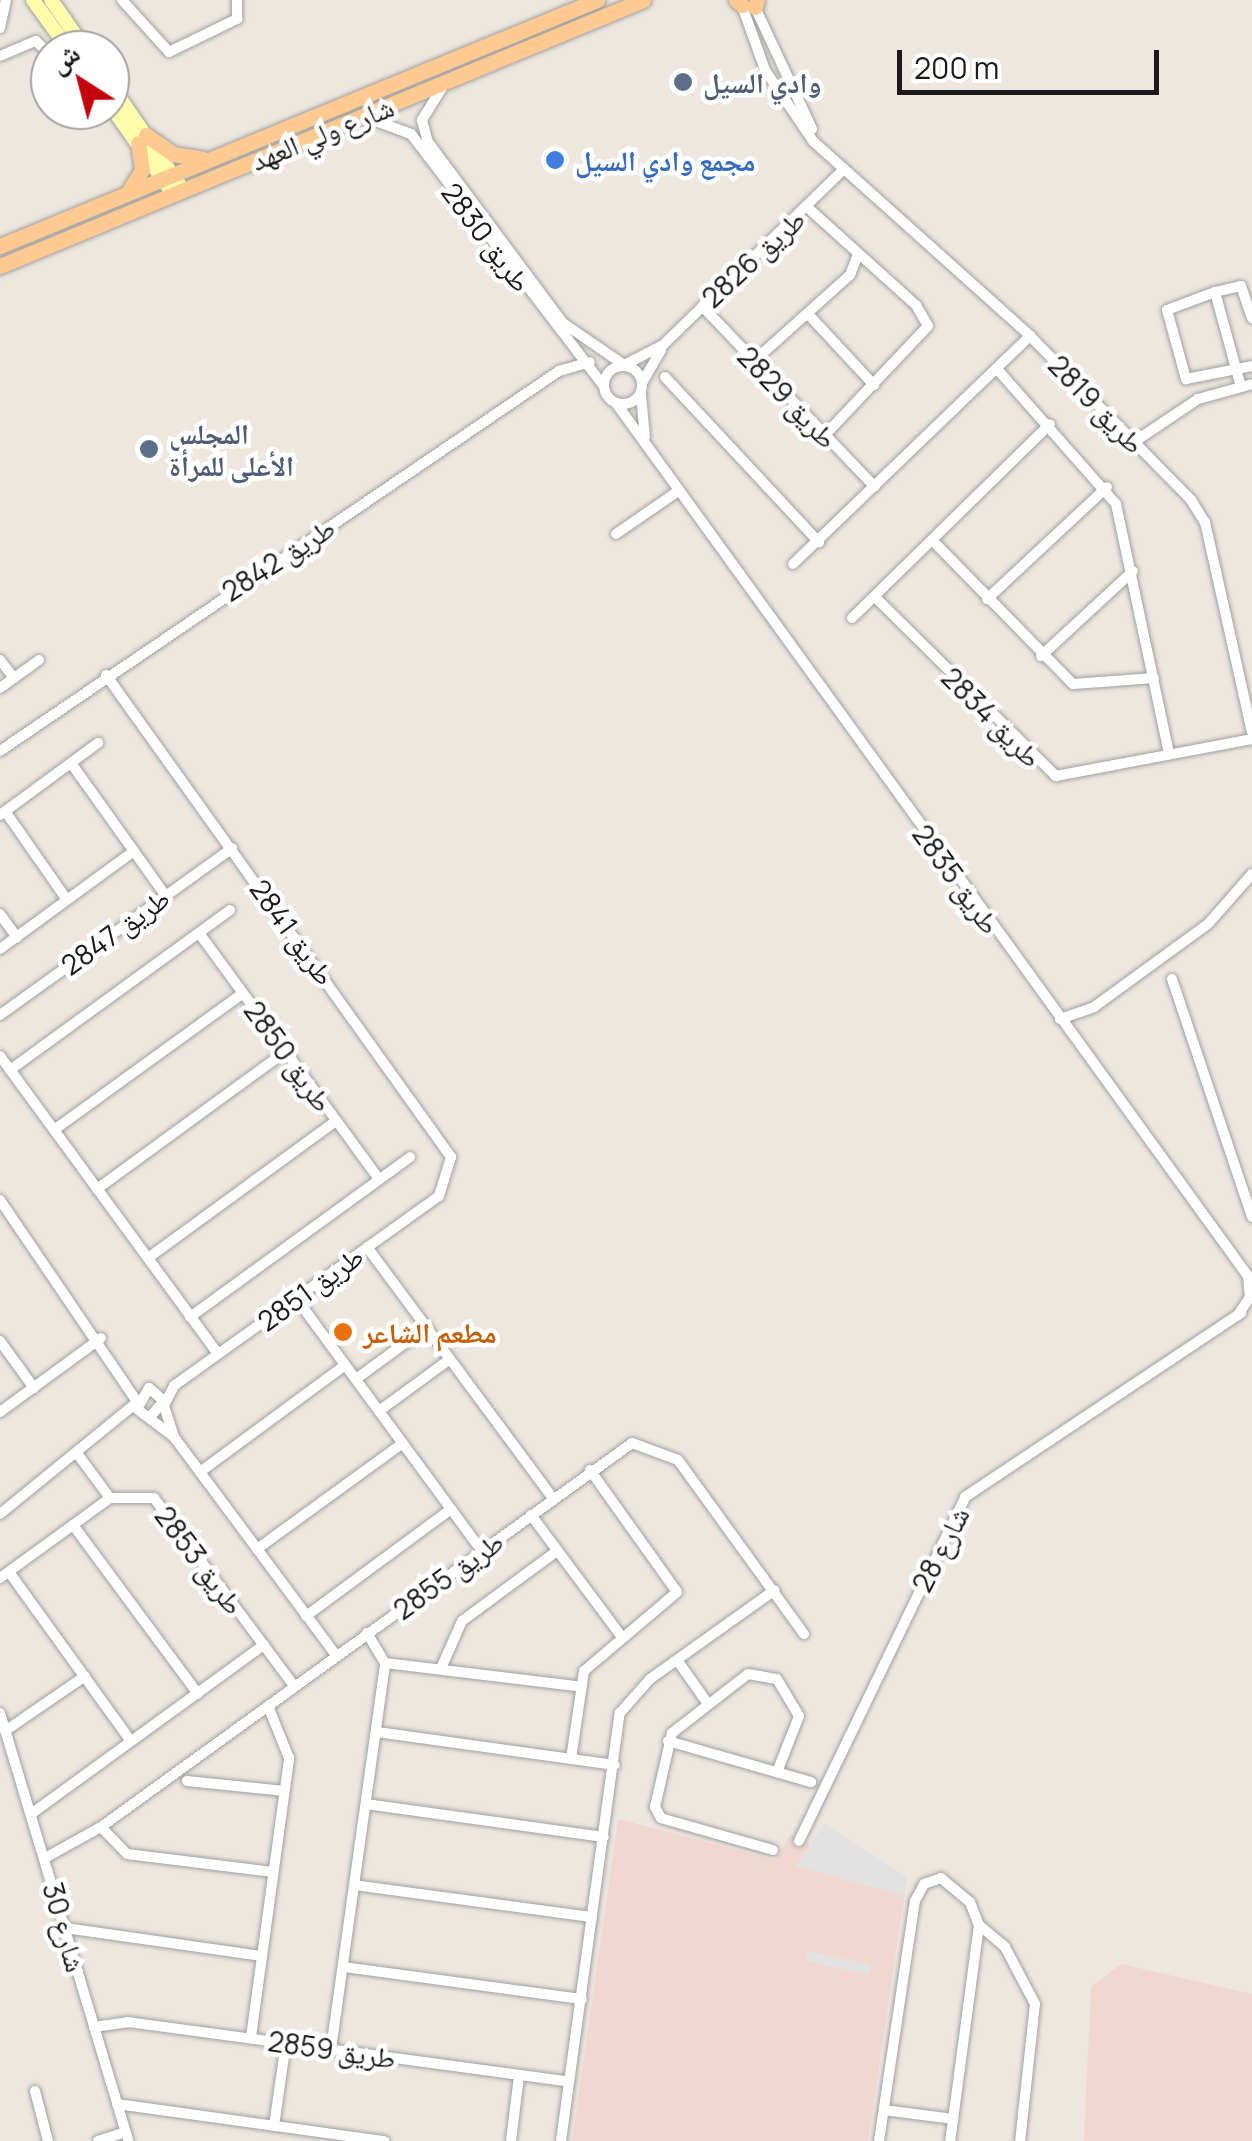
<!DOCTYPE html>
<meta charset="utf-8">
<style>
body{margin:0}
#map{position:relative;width:1252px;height:2141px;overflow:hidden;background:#ede7df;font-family:Manrope,"Noto Naskh Arabic",sans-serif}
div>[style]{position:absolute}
.military>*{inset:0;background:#f1d7d0}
.parking>*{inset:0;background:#e2e2e2}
.roads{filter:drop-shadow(0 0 2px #a1a1a1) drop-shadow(0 0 2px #a1a1a1)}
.street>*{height:10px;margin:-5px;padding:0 5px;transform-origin:5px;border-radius:5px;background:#fff}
.street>.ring{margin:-5px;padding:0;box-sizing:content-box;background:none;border:10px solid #fff;border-radius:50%}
.secondary>*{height:14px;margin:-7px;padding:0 7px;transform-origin:7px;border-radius:7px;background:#fefdac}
.primary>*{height:15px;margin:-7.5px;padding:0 7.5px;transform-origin:7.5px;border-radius:7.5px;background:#ffc992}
.dots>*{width:28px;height:28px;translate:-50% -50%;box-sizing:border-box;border:5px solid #fff;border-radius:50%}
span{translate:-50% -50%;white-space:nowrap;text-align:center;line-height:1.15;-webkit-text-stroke:9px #fff;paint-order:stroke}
.service-label{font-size:28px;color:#4e5e75;font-weight:700}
.left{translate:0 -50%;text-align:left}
.street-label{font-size:28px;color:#1a1a1a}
.shop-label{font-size:28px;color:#366cbe;font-weight:700}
.food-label{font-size:28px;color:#c56008;font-weight:700}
.north{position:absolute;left:30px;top:30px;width:100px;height:100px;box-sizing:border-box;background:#fff;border:2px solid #a3a3a3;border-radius:50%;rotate:324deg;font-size:28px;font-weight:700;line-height:40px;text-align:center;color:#1a1a1a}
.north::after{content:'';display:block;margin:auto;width:35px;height:45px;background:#c5000c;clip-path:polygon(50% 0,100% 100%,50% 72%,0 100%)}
.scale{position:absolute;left:897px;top:50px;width:262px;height:45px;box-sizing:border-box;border:5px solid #1a1a1a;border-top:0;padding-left:12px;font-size:30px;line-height:35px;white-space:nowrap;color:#1a1a1a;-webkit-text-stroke:8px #fff;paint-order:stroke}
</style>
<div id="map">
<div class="military">
<i style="clip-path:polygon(618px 1819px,774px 1860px,791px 1834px,814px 1848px,824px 1824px,907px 1877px,868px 2141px,572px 2141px)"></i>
<i style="clip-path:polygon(1121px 1964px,1252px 1994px,1252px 2141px,1084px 2141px,1091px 1987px)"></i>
</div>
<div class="parking">
<i style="clip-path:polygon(824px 1824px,907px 1877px,904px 1896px,796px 1866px)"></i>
<i style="clip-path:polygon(808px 1951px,871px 1965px,869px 1975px,806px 1961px)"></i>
</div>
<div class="roads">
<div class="street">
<i style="left:122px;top:0;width:70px;rotate:47.9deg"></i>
<i style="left:169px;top:52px;width:76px;rotate:-25.9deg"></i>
<i style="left:237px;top:19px;width:19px;rotate:-90deg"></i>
<i style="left:740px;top:0;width:74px;rotate:70.3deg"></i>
<i style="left:765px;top:70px;width:86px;rotate:55.9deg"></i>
<i style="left:813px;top:141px;width:292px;rotate:41.9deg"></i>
<i style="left:1030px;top:336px;width:230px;rotate:45.5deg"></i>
<i style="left:1191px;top:500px;width:26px;rotate:58deg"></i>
<i style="left:1205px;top:522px;width:215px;rotate:77.4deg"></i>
<i style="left:754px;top:5px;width:137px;rotate:64.9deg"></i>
<i style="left:0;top:28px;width:29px;rotate:-78deg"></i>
<i style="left:0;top:56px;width:39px;rotate:-23deg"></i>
<i style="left:36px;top:41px;width:20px;rotate:45deg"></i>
<i style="left:445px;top:83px;width:44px;rotate:121.9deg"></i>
<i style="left:422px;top:120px;width:23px;rotate:75deg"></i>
<i style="left:428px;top:142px;width:226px;rotate:53.3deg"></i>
<i style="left:563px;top:323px;width:74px;rotate:34.5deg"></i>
<i style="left:624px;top:365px;width:44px;rotate:-27.1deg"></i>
<i style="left:663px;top:345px;width:251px;rotate:-44.2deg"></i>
<i style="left:365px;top:117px;width:49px;rotate:20.3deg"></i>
<i style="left:411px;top:134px;width:317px;rotate:52.6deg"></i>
<i style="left:807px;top:207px;width:147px;rotate:42deg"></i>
<i style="left:916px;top:305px;width:24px;rotate:60deg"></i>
<i style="left:928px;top:326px;width:150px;rotate:133.4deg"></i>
<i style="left:1215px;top:292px;width:51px;rotate:159.4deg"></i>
<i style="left:1167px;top:310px;width:72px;rotate:74.6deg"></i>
<i style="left:1186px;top:379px;width:67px;rotate:-11.1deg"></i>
<i style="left:702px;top:306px;width:250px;rotate:46.3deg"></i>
<i style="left:808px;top:314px;width:97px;rotate:47.1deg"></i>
<i style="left:754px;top:361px;width:129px;rotate:-41.9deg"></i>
<i style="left:850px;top:275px;width:19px;rotate:-69deg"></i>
<i class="ring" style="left:604px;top:366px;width:28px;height:28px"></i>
<i style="left:997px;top:369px;width:180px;rotate:48.6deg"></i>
<i style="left:1116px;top:504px;width:255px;rotate:78deg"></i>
<i style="left:665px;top:377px;width:226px;rotate:47deg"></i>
<i style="left:642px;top:383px;width:38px;rotate:-60deg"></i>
<i style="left:1241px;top:387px;width:98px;rotate:-105.3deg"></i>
<i style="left:1215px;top:292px;width:27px;rotate:-13deg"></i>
<i style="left:1241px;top:286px;width:34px;rotate:71deg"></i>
<i style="left:641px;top:395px;width:42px;rotate:84.6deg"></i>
<i style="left:616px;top:403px;width:1078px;rotate:54.1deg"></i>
<i style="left:1248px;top:1276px;width:21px;rotate:85deg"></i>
<i style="left:1250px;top:1297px;width:22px;rotate:124deg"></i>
<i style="left:1134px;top:442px;width:77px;rotate:-33.9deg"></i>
<i style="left:1198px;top:399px;width:56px;rotate:-15.5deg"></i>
<i style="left:616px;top:534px;width:75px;rotate:-34.7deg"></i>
<i style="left:933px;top:541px;width:200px;rotate:45.6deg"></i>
<i style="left:1073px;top:684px;width:81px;rotate:-4.2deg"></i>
<i style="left:793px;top:564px;width:329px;rotate:-43.9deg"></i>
<i style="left:875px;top:597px;width:255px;rotate:44.7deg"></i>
<i style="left:1056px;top:776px;width:199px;rotate:-10.7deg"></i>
<i style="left:987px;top:599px;width:164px;rotate:-43deg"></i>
<i style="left:852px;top:618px;width:277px;rotate:-44.4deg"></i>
<i style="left:1041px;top:656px;width:125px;rotate:-42.7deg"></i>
<i style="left:0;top:660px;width:23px;rotate:52deg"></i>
<i style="left:106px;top:675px;width:593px;rotate:54.41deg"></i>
<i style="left:451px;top:1157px;width:41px;rotate:107.1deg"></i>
<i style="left:439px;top:1196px;width:326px;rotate:144.4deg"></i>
<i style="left:174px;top:1386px;width:22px;rotate:117deg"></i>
<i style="left:164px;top:1406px;width:33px;rotate:72deg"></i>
<i style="left:0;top:688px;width:48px;rotate:-35.7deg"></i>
<i style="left:0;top:751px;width:676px;rotate:-34.21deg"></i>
<i style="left:559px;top:371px;width:32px;rotate:-16deg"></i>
<i style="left:71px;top:763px;width:162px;rotate:54.5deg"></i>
<i style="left:5px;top:811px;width:108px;rotate:55.1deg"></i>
<i style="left:0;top:815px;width:122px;rotate:-36.3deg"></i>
<i style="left:0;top:914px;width:29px;rotate:54deg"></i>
<i style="left:199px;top:933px;width:305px;rotate:53.8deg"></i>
<i style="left:0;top:949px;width:166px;rotate:-36.2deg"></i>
<i style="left:1172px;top:979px;width:251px;rotate:71.4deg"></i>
<i style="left:0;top:1015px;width:286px;rotate:-35.7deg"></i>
<i style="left:1060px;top:1019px;width:36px;rotate:-19deg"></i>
<i style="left:1094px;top:1007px;width:141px;rotate:-36.1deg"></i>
<i style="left:1208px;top:924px;width:67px;rotate:-48.7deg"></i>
<i style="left:0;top:1056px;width:369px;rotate:53.8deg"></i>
<i style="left:10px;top:1070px;width:272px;rotate:-36deg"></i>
<i style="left:54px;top:1130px;width:233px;rotate:-35.9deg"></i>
<i style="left:97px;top:1189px;width:234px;rotate:-36.1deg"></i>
<i style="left:0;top:1200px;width:240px;rotate:55.8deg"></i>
<i style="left:367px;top:1247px;width:312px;rotate:53.5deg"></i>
<i style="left:148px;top:1258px;width:233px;rotate:-36.1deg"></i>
<i style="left:296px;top:1298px;width:314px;rotate:53.7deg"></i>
<i style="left:190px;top:1317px;width:272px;rotate:-36deg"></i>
<i style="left:0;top:1341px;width:58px;rotate:54.1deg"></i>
<i style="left:356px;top:1379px;width:88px;rotate:-36.2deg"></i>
<i style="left:379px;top:1411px;width:88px;rotate:-36.2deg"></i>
<i style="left:0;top:1412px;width:125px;rotate:-36.2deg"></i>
<i style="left:150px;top:1417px;width:21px;rotate:-49deg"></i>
<i style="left:164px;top:1401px;width:20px;rotate:-139deg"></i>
<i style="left:149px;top:1388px;width:24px;rotate:120deg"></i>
<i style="left:137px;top:1409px;width:46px;rotate:37.1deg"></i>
<i style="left:174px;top:1437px;width:272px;rotate:53.4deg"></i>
<i style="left:79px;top:1456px;width:52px;rotate:53.6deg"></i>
<i style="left:200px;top:1472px;width:180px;rotate:-36.4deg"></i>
<i style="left:0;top:1514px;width:174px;rotate:-39.2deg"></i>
<i style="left:531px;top:1515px;width:152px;rotate:53.3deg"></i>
<i style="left:73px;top:1525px;width:210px;rotate:53.5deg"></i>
<i style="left:257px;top:1549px;width:180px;rotate:-36deg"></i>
<i style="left:9px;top:1572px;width:208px;rotate:54.2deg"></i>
<i style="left:0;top:1578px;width:136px;rotate:-36deg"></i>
<i style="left:110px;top:1498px;width:44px"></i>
<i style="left:154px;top:1498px;width:234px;rotate:53.3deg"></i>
<i style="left:306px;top:1616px;width:180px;rotate:-36.4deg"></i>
<i style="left:677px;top:1660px;width:50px;rotate:54.7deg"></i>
<i style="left:385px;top:1663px;width:192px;rotate:6.9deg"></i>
<i style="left:442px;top:1666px;width:49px;rotate:-66deg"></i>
<i style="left:462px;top:1621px;width:118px;rotate:-36.4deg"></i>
<i style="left:0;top:1713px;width:447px;rotate:73.3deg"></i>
<i style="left:5px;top:1731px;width:97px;rotate:-34.5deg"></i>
<i style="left:377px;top:1732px;width:240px;rotate:7.9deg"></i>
<i style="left:668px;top:1741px;width:149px;rotate:16deg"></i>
<i style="left:571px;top:1759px;width:89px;rotate:-81.6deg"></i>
<i style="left:584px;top:1671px;width:122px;rotate:-40.3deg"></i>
<i style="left:677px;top:1592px;width:150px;rotate:-125.5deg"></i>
<i style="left:187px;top:1781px;width:98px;rotate:5.9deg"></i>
<i style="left:366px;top:1804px;width:240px;rotate:7.9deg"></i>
<i style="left:31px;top:1814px;width:288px;rotate:-36deg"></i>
<i style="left:101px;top:1827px;width:37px;rotate:46deg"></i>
<i style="left:127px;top:1854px;width:147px;rotate:7deg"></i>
<i style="left:799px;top:1841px;width:382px;rotate:-64.2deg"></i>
<i style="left:965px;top:1497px;width:332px;rotate:-33.7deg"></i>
<i style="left:773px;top:1850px;width:116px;rotate:-164.1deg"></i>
<i style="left:661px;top:1818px;width:13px;rotate:-119deg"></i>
<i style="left:655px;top:1807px;width:76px;rotate:-77.1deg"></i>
<i style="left:672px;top:1733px;width:96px;rotate:-37.8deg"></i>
<i style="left:748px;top:1674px;width:29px;rotate:10deg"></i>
<i style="left:777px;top:1679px;width:43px;rotate:59.3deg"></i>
<i style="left:799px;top:1716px;width:60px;rotate:111.4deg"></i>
<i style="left:45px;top:1858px;width:64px;rotate:-29deg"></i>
<i style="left:101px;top:1827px;width:655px;rotate:-35.87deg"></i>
<i style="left:632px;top:1443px;width:49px;rotate:20.3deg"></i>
<i style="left:678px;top:1460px;width:215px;rotate:54.1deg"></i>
<i style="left:354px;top:1885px;width:240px;rotate:7.7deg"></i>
<i style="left:979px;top:1925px;width:34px;rotate:40deg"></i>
<i style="left:1005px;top:1947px;width:64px;rotate:62.2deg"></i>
<i style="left:1035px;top:2004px;width:138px;rotate:96.2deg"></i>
<i style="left:65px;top:1928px;width:198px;rotate:8.1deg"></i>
<i style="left:344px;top:1967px;width:240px;rotate:7.7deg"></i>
<i style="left:94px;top:2027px;width:34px;rotate:-8deg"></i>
<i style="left:128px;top:2022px;width:445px;rotate:7.7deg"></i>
<i style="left:251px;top:2037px;width:282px;rotate:-82.2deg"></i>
<i style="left:289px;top:1758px;width:56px;rotate:-112deg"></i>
<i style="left:331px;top:2049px;width:390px;rotate:-82deg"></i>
<i style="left:385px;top:1663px;width:35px;rotate:-121deg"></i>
<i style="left:35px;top:2091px;width:52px;rotate:75.4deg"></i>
<i style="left:117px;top:2104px;width:270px;rotate:7.9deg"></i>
<i style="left:884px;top:2110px;width:70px;rotate:7.4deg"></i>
<i style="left:274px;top:2126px;width:84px;rotate:-81.8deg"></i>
<i style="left:98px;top:2141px;width:28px;rotate:-18deg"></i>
<i style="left:511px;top:2141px;width:65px;rotate:-83deg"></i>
<i style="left:561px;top:2141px;width:432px;rotate:-82.2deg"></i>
<i style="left:620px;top:1713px;width:45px;rotate:-48.6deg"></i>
<i style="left:650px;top:1679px;width:153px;rotate:-35.5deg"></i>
<i style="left:879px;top:2141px;width:243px;rotate:-81.5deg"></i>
<i style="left:915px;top:1901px;width:19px;rotate:-62deg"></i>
<i style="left:924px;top:1884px;width:18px;rotate:-19deg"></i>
<i style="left:941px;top:1878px;width:38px;rotate:40deg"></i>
<i style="left:970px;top:1902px;width:25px;rotate:69deg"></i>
<i style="left:979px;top:1925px;width:218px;rotate:97.6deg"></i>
</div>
<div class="secondary">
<i style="left:33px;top:0;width:62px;rotate:54.2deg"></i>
<i style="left:51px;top:0;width:61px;rotate:55deg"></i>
<i style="left:110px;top:84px;width:129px;rotate:55.4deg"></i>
<i style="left:110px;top:105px;width:109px;rotate:54.7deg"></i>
</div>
<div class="primary">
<i style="left:736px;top:0;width:8px;rotate:40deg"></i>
<i style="left:755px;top:7px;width:7px;rotate:-74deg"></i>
<i style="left:146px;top:135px;width:33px;rotate:35deg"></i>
<i style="left:173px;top:154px;width:30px;rotate:9deg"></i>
<i style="left:130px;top:189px;width:22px;rotate:-58deg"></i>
<i style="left:142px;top:170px;width:27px;rotate:-98deg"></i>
<i style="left:0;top:246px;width:646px;rotate:-22.39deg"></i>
<i style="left:0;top:266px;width:696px;rotate:-22.47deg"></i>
</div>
</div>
<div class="dots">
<i style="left:683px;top:82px;background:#5c6f8a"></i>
<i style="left:555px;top:160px;background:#3f7fe0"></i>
<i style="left:149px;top:449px;background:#5c6f8a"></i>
<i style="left:343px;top:1332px;background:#e8710a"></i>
</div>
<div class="service-label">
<span class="left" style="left:703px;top:82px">وادي السيل</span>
<span class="left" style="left:169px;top:449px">المجلس<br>الأعلى للمرأة</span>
</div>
<div class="street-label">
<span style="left:322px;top:133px;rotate:-22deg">شارع ولي العهد</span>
<span style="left:487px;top:237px;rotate:53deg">طريق 2830</span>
<span style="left:753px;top:258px;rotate:-43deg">طريق 2826</span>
<span style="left:788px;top:397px;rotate:46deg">طريق 2829</span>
<span style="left:1097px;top:404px;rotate:46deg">طريق 2819</span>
<span style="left:278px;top:559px;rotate:-33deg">طريق 2842</span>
<span style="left:992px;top:717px;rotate:45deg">طريق 2834</span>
<span style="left:957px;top:879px;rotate:54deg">طريق 2835</span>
<span style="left:115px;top:931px;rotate:-36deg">طريق 2847</span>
<span style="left:293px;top:932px;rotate:54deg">طريق 2841</span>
<span style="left:289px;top:1056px;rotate:54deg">طريق 2850</span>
<span style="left:310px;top:1288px;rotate:-36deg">طريق 2851</span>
<span style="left:940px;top:1549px;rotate:-63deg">شارع 28</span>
<span style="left:200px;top:1560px;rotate:53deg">طريق 2853</span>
<span style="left:448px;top:1575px;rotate:-36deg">طريق 2855</span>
<span style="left:65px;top:1927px;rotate:74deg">شارع 30</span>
<span style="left:332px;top:2049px;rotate:8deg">طريق 2859</span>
</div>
<div class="shop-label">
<span class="left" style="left:575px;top:160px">مجمع وادي السيل</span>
</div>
<div class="food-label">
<span class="left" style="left:363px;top:1332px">مطعم الشاعر</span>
</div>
<div class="north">ش</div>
<div class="scale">200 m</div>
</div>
